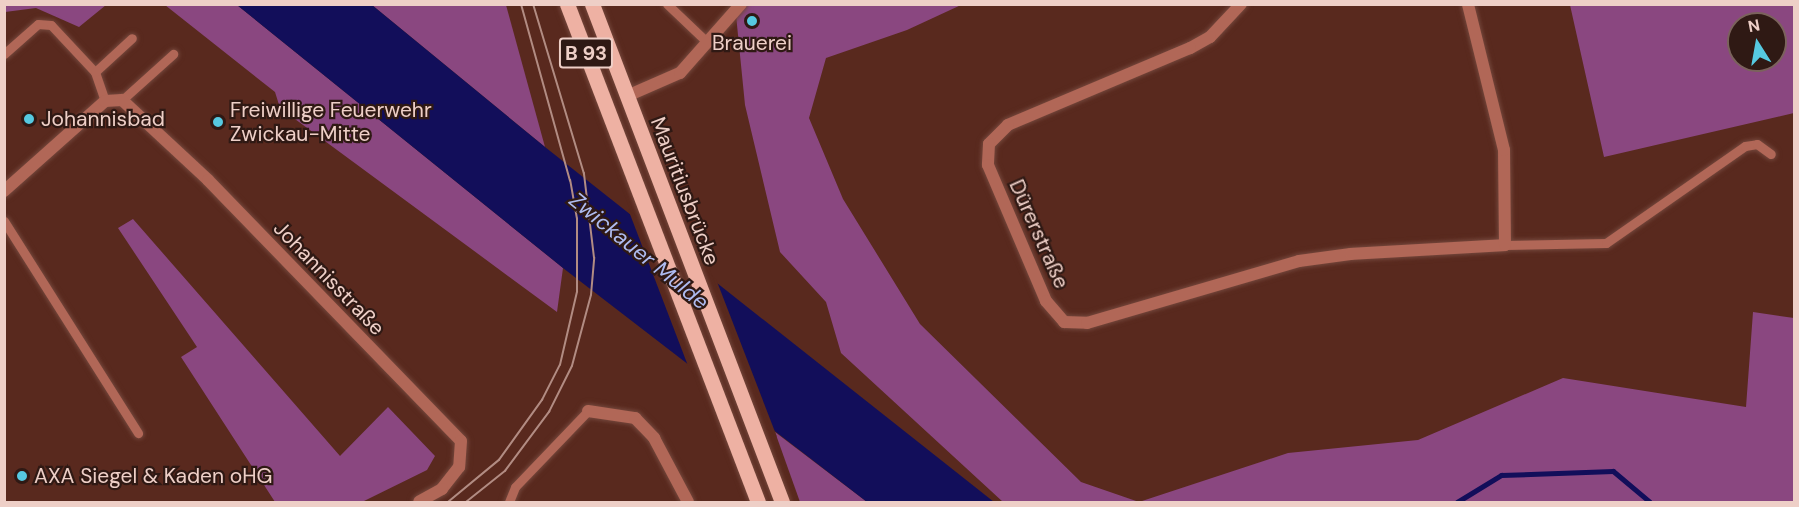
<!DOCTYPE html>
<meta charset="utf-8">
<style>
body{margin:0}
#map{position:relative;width:1799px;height:507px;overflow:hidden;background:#59291e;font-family:"DM Sans",sans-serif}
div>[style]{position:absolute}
.green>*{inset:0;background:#8a4780}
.water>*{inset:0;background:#120e5a}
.pier>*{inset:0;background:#59291e}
.stream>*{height:5px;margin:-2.5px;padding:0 2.5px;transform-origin:2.5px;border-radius:2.5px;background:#120e5a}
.roads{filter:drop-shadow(0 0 2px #74473c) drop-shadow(0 0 2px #74473c)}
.lane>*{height:9px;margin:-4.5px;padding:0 4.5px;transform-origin:4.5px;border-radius:4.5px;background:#b16757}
.street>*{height:12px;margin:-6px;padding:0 6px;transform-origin:6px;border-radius:6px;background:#b16757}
.primary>*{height:15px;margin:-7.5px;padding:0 7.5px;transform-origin:7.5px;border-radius:7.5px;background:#eeb1a3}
.tram>*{height:1.5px;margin:-0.75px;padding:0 0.75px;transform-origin:0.75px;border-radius:0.75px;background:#b28c83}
.dots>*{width:16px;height:16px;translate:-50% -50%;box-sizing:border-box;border:3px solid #2f1914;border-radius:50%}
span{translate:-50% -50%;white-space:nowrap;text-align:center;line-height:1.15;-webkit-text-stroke:4.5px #2f1914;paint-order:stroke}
.shield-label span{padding:2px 4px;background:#2f1914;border:2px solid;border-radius:4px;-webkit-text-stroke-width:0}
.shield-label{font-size:20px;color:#eecfc7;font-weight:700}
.poi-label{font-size:21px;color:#eecfc7}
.left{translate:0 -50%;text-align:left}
.street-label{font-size:21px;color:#eecfc7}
.water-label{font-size:22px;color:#aebbf0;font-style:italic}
.frame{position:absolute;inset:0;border:6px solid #eecfc7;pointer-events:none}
.north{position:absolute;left:1727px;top:12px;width:60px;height:60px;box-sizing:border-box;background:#2f1914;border:2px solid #7b625c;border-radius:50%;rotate:349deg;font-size:16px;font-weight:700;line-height:24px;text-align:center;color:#eecfc7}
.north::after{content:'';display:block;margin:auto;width:21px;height:27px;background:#56c9e1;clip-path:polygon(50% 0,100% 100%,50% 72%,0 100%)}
</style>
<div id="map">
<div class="green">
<i style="clip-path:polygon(4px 5px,5px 4px,106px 5px,79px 27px,36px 8px,5px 12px)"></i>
<i style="clip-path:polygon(165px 5px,237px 5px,563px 268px,557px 312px,280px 108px,275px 92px)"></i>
<i style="clip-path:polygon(372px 5px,506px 5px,545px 147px)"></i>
<i style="clip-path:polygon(735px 5px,961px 5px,907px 30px,826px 58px,809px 118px,843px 199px,920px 324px,1081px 482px,1139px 502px,1288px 453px,1418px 440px,1563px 378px,1746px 407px,1753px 312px,1794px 318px,1794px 502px,1003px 502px,841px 353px,826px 302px,780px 252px,745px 105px)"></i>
<i style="clip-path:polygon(evenodd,1570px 5px,1794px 5px,1794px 113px,1604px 157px,1570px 5px,1739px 24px,1775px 24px,1775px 60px,1739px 60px,1739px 24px)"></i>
<i style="clip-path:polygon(133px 219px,340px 456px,388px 407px,435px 456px,427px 470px,362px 502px,275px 502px,181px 357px,197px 347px,118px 228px)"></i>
<i style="clip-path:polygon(775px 432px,867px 502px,800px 502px)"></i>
</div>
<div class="water">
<i style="clip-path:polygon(237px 5px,372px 5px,545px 147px,994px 502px,867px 502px,563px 268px)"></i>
</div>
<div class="pier">
<i style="clip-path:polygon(628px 209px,716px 279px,777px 437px,690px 371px)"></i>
</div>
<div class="stream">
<i style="left:1457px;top:502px;width:52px;rotate:-31.5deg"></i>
<i style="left:1501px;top:475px;width:112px;rotate:-2deg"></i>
<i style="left:1613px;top:471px;width:48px;rotate:40deg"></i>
</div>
<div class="roads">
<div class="lane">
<i style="left:667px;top:4px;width:54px;rotate:43.5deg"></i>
<i style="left:4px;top:54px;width:45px;rotate:-41.4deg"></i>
<i style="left:38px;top:24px;width:13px;rotate:4deg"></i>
<i style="left:51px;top:25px;width:64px;rotate:46.9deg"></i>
<i style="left:95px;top:72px;width:31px;rotate:71deg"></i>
<i style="left:95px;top:72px;width:50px;rotate:-42.6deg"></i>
<i style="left:122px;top:100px;width:69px;rotate:-42deg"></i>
<i style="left:4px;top:221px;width:251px;rotate:57.7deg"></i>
<i style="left:1505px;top:245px;width:101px;rotate:-1.1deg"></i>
<i style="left:1606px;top:243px;width:169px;rotate:-34.9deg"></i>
<i style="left:1745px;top:146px;width:12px;rotate:-9deg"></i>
<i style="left:1757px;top:144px;width:17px;rotate:36deg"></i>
<i style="left:509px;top:502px;width:16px;rotate:-68deg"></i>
<i style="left:515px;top:487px;width:105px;rotate:-46.2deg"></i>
</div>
<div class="street">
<i style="left:1241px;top:4px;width:45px;rotate:133.2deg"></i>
<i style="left:1210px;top:37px;width:23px;rotate:151deg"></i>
<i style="left:1190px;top:48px;width:198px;rotate:157.1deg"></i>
<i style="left:1008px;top:125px;width:27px;rotate:135deg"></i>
<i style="left:989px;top:144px;width:21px;rotate:93deg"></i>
<i style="left:988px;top:165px;width:148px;rotate:66.9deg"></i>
<i style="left:1046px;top:301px;width:28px;rotate:49deg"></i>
<i style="left:1064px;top:322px;width:23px;rotate:2deg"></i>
<i style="left:1087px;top:323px;width:221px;rotate:-16.3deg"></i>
<i style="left:1299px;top:261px;width:52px;rotate:-7.7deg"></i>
<i style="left:1351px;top:254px;width:154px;rotate:-3.3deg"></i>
<i style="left:1505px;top:245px;width:95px;rotate:-90.6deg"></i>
<i style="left:1504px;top:150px;width:150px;rotate:-103.9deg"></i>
<i style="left:627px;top:96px;width:58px;rotate:-23.5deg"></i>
<i style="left:680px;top:73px;width:92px;rotate:-48.5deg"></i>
<i style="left:4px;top:191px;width:135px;rotate:-41.7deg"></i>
<i style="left:105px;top:101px;width:17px;rotate:-3deg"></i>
<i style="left:122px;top:100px;width:117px;rotate:42.9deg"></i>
<i style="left:208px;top:180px;width:363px;rotate:45.9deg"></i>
<i style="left:461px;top:441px;width:26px;rotate:94deg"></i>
<i style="left:459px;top:467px;width:28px;rotate:128deg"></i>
<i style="left:442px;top:489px;width:26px;rotate:151deg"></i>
<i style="left:588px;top:411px;width:48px;rotate:8.5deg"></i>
<i style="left:635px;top:418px;width:28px;rotate:46deg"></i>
<i style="left:654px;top:438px;width:72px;rotate:62deg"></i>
</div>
<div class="primary">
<i style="left:567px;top:4px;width:533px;rotate:69.02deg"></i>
<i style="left:592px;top:4px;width:533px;rotate:69.12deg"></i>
</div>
</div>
<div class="tram">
<i style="left:448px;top:502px;width:66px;rotate:-39.5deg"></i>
<i style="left:499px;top:460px;width:74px;rotate:-54.4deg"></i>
<i style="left:542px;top:400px;width:39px;rotate:-63deg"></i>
<i style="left:560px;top:365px;width:75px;rotate:-76.9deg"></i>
<i style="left:577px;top:292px;width:73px;rotate:-90deg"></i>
<i style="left:577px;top:219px;width:39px;rotate:-100deg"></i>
<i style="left:570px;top:181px;width:184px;rotate:-105.5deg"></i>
<i style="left:466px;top:502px;width:50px;rotate:-38.5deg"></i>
<i style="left:505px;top:471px;width:74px;rotate:-53.3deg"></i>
<i style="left:549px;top:412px;width:51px;rotate:-63.4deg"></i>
<i style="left:572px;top:366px;width:73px;rotate:-75deg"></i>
<i style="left:591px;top:295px;width:37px;rotate:-85deg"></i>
<i style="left:594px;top:258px;width:85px;rotate:-96.8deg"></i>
<i style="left:584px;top:174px;width:177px;rotate:-106.7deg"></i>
</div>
<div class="dots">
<i style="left:752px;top:21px;background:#56c9e1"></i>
<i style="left:29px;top:119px;background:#56c9e1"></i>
<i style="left:218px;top:122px;background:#56c9e1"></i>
<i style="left:22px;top:476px;background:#56c9e1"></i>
</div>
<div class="shield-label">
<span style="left:586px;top:53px">B 93</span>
</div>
<div class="poi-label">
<span style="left:752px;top:43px">Brauerei</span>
<span class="left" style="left:230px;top:122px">Freiwillige Feuerwehr<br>Zwickau-Mitte</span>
<span class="left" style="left:41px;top:119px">Johannisbad</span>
<span class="left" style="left:34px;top:476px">AXA Siegel &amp; Kaden oHG</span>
</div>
<div class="street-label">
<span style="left:685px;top:191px;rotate:69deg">Mauritiusbrücke</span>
<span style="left:1039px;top:234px;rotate:66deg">Dürerstraße</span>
<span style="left:329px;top:278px;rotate:46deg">Johannisstraße</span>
</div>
<div class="water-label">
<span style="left:639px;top:251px;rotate:39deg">Zwickauer Mulde</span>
</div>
<div class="frame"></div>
<div class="north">N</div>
</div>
